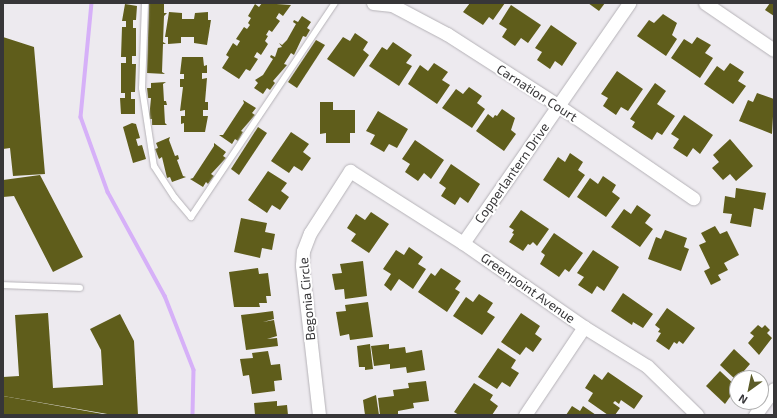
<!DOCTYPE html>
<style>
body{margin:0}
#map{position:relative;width:777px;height:418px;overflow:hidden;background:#edeaef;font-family:"Exo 2",sans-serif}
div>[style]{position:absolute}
.stream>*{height:3.5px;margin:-1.75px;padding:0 1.75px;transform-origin:1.75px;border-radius:1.75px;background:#d6b0f8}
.building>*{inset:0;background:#5f5d1b}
.roads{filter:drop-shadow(0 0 1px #b5b2b7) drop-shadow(0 0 1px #b5b2b7)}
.lane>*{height:6px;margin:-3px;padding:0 3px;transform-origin:3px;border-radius:3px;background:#fff}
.street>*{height:13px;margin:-6.5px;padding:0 6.5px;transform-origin:6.5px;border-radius:6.5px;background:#fff}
span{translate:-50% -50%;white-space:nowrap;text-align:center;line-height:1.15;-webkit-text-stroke:4px #fff;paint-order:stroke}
.street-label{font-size:13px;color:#373638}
.frame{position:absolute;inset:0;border:4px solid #373638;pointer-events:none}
.north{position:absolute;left:729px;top:370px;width:40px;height:40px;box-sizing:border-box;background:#fff;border:1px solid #afafaf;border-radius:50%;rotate:213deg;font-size:11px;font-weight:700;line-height:16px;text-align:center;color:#373638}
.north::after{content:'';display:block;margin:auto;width:14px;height:18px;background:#5c5c28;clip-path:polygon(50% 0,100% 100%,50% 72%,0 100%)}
</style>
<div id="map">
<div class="stream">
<i style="left:92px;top:3px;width:115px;rotate:95.5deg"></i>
<i style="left:81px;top:117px;width:80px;rotate:70.2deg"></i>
<i style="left:108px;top:192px;width:119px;rotate:61.3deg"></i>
<i style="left:165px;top:296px;width:79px;rotate:68.6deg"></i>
<i style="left:194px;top:370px;width:45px;rotate:91.3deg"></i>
</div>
<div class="building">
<i style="clip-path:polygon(149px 3px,164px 3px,164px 13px,167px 13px,164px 16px,163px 42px,166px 44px,163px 44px,162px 72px,165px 74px,147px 73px)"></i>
<i style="clip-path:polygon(262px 3px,291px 5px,283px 16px,279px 13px,276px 18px,280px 21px,272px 32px,269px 30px,266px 35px,268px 36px,265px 41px,268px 44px,261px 55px,257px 52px,254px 57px,258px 59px,250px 71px,246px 69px,239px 79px,222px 68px,229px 57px,226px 55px,233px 43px,237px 46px,240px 41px,236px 39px,244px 27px,247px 29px,250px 25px,248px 23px,251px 18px,248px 16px,255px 4px,259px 7px)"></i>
<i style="clip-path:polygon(470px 3px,505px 3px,493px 20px,489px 17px,483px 25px,463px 12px)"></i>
<i style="clip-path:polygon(588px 3px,605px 3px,599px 11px)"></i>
<i style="clip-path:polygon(770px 3px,774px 3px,774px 16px,765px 10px)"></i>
<i style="clip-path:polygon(125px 4px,137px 6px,136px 20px,133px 20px,133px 28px,136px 28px,136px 56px,132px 56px,132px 64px,136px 64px,135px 92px,131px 92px,131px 99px,135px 99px,135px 114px,121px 114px,120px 98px,125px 98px,125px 93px,121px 93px,121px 63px,126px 63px,126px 57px,121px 57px,122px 27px,126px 27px,126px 21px,122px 21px)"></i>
<i style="clip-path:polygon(511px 5px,541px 25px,528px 43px,521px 38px,515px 46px,502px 37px,507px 29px,499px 24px)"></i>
<i style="clip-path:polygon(169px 12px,182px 13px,182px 19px,194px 19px,195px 13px,208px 12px,208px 20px,211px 20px,207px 45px,194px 43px,194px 37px,181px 37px,181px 43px,168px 44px,168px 37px,165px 37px)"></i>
<i style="clip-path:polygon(663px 14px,677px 23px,672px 35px,677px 39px,666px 56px,637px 36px,649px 20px,654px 23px)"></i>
<i style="clip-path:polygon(302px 16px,311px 22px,307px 28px,310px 30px,306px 37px,303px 36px,294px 55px,291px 53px,284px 64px,287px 65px,273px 81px,275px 83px,270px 90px,267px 88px,263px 94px,254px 88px,258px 83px,255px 80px,263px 75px,273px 59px,270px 57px,271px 55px,275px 57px,278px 48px,282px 47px,279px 43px,282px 45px,287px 40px,296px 24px,293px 22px,294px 20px,298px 22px)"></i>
<i style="clip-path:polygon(551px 25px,577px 43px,562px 66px,555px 61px,550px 69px,537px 60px,542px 52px,535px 48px)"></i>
<i style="clip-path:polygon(355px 33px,368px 42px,363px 50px,369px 55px,354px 77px,327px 59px,343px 37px,350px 41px)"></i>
<i style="clip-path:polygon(3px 37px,34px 47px,45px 174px,13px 176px,10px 148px,3px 149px)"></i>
<i style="clip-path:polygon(697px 37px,711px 45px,705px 53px,713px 58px,700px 78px,671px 58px,684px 39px,692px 44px)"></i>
<i style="clip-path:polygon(316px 40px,325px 45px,297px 88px,288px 82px)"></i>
<i style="clip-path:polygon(393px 42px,412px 55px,406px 63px,412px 66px,399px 86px,369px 66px,382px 47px,387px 50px)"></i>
<i style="clip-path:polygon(182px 57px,203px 57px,204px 66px,207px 65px,207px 73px,202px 73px,202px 79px,207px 78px,205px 102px,208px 102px,208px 110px,203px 110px,203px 116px,208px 116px,205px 132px,184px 132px,184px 123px,181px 124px,181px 116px,185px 116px,185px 110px,180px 111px,183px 87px,180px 87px,180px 79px,184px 79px,184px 74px,180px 74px)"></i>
<i style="clip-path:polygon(434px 63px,448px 72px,442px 80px,450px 85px,437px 104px,408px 84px,420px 65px,428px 71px)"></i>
<i style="clip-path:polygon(730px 63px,744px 72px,738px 81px,746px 86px,733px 104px,704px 84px,717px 66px,724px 71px)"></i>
<i style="clip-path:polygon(617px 71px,643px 89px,628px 111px,621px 107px,616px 115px,603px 106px,608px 98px,601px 94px)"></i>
<i style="clip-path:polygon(166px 82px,163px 84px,164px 101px,166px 101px,167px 105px,164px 105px,165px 123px,167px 125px,152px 125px,152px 119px,149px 119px,151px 98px,148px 98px,147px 88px,151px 88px,151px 83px)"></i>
<i style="clip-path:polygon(655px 83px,666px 91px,657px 104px,675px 116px,662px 135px,657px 132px,652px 140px,632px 127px,635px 122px,630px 119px)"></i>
<i style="clip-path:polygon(469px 87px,482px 96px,477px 103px,485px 109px,472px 128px,442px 108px,456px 89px,463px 94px)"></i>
<i style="clip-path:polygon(757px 93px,774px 99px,772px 134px,739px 121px,748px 100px,753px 102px)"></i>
<i style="clip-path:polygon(243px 100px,256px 108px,252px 113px,255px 115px,241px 131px,243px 132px,238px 141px,235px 139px,232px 144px,219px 135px,223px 135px,244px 103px)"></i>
<i style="clip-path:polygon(320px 102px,333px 102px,333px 110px,355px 110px,355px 133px,350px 133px,350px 143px,326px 143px,326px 133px,320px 134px)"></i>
<i style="clip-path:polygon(502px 109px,515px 118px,511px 130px,516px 134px,504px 151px,476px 131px,488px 114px,493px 118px,495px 115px,497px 116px)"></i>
<i style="clip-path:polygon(378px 111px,408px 129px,397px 148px,389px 144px,384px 152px,370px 144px,375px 135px,366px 131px)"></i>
<i style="clip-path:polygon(684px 115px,713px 135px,700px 154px,693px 148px,687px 157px,673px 148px,679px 139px,671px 134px)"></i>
<i style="clip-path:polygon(132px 123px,136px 124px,140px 138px,136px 139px,138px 146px,142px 145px,146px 159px,133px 163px,123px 127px)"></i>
<i style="clip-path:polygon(258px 127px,267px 133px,239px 175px,231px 169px)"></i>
<i style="clip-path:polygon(291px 132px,309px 144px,303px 152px,311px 158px,302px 171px,294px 166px,289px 173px,271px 161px)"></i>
<i style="clip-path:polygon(170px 137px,169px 140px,175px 156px,178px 155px,179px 159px,177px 160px,183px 176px,186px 177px,172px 182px,170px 177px,167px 178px,162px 157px,159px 159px,155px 149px,158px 148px,156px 143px)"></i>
<i style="clip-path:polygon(730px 139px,753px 166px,736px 181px,730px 174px,723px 180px,712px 168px,719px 162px,713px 155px)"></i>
<i style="clip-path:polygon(415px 140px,444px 160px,431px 179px,424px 173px,418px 181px,405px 172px,410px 164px,402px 159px)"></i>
<i style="clip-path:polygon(214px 143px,226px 152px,223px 156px,226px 158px,211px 174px,214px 176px,208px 184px,206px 182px,203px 187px,190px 179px,193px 178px,214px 146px)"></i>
<i style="clip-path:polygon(570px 153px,583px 162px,578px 170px,585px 175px,569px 198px,543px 180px,558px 157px,565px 162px)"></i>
<i style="clip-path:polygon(451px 164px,480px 184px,468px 203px,460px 197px,455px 205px,441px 196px,446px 188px,439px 183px)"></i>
<i style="clip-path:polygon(268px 171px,287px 183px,281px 191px,289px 197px,280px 210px,272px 205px,267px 213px,248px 200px)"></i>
<i style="clip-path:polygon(40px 175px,83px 257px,53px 272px,14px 196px,3px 197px,3px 180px)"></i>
<i style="clip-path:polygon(603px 176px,616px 185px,612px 192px,620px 198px,606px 217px,577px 197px,590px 178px,598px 184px)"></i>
<i style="clip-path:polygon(736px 188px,766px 193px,763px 210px,754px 208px,751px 227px,730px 223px,732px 214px,723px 213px,725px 196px,735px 198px)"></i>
<i style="clip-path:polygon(637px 205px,651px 215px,645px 223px,653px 229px,640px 247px,611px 227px,624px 209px,631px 214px)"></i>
<i style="clip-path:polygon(521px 210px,549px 229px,537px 246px,533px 242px,530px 245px,528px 244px,523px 251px,509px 242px,514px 234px,512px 233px,514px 230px,509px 227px)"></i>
<i style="clip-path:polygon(371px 212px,389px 224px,369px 253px,351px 241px,356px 234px,347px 228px,356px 214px,365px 220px)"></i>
<i style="clip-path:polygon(241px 218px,267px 223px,265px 232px,275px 234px,272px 250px,262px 248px,260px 258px,234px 252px)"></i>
<i style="clip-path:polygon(715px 226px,720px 234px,727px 231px,739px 255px,724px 263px,728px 270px,718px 275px,721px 280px,711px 285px,704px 271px,710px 268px,699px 245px,706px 242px,701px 233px)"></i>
<i style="clip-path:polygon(665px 230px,687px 238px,684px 247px,689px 249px,681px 271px,648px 259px,656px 237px,661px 239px)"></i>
<i style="clip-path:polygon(554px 233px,583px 253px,569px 272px,565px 269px,559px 277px,540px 264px,545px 255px,541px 252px)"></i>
<i style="clip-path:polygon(409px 247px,423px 257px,418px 264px,426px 269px,413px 289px,399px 279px,391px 291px,384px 285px,391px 274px,383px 269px,396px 250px,404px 255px)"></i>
<i style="clip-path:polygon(593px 250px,619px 267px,604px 291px,597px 286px,592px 294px,578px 285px,584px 277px,577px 273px)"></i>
<i style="clip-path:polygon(363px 261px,367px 296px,345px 299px,344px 289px,335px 290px,332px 274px,342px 273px,340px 264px)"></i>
<i style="clip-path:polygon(258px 268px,259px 274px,268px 273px,271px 296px,266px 296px,267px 303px,259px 303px,260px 307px,234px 307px,229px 272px)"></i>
<i style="clip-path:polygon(441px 268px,461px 281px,455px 289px,460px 292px,447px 312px,418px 292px,431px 273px,435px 276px)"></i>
<i style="clip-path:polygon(623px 293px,653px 314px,643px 328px,633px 322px,632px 325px,611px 311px)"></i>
<i style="clip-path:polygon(479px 294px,493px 303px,487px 312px,495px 317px,482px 335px,453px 316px,466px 297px,473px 302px)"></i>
<i style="clip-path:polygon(368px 302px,373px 337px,350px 340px,349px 334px,340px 336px,336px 312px,346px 311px,345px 305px)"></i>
<i style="clip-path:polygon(667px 308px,695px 328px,683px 344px,679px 341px,677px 344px,674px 342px,669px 350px,656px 341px,661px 333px,658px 332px,660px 329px,655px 325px)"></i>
<i style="clip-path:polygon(273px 311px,274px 319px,263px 322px,274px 320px,277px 336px,267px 339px,277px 338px,278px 346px,246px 350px,241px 315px)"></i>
<i style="clip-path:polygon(48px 313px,53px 388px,103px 385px,101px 350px,90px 329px,120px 314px,134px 341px,138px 415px,113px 415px,3px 396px,3px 377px,19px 376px,15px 315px)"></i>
<i style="clip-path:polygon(521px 313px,540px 326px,535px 334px,542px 339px,533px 352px,526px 347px,520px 355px,501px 342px)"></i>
<i style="clip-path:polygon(758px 325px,762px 328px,765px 325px,770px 330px,767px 333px,772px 338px,759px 355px,748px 343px,754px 336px,750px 333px)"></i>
<i style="clip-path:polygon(370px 344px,373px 369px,365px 370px,365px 367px,359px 367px,357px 346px)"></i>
<i style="clip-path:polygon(389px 344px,389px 349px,405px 347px,406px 353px,422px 350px,425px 370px,407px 373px,406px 367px,390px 369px,390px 364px,374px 366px,371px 346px)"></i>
<i style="clip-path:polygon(498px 348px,516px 360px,511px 368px,519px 373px,510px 387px,502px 382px,497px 389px,478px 377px)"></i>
<i style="clip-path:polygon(734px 349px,750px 364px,744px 371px,746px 373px,741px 378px,737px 378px,737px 381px,720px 365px)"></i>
<i style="clip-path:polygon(268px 351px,271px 365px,280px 364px,282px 380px,274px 381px,275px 391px,252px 394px,249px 375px,243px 376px,240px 359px,253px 358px,252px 353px)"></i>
<i style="clip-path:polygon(720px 371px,737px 387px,725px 404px,706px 386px)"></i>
<i style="clip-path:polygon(608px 372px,643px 396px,634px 409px,621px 400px,619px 404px,615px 401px,613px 403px,620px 408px,615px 415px,608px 415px,588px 401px,593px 393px,585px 388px,594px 374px,602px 380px)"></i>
<i style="clip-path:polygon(426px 381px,429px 401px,413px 403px,414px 408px,398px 411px,398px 415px,380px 415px,378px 398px,394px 396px,393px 390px,409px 388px,408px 383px)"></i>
<i style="clip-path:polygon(474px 383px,493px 395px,490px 400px,498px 406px,492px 415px,459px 415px,454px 412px)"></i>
<i style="clip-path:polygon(376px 395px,379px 415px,365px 415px,363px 400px)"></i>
<i style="clip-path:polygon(3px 396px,103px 414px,103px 415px,3px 415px)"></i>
<i style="clip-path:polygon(277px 401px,277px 406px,287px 405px,288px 415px,255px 415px,254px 403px)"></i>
<i style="clip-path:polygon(572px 406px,580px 411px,583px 406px,596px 415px,566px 415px)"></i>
</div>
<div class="roads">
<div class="lane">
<i style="left:145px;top:3px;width:85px;rotate:92deg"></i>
<i style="left:142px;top:88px;width:79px;rotate:81.3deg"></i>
<i style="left:154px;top:166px;width:38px;rotate:57deg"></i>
<i style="left:175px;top:198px;width:25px;rotate:50deg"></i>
<i style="left:191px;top:217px;width:258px;rotate:-56.1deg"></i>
<i style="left:3px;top:285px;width:77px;rotate:2.2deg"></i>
</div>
<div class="street">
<i style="left:373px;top:3px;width:19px;rotate:6deg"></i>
<i style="left:392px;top:5px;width:62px;rotate:27.8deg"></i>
<i style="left:447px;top:34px;width:133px;rotate:32.7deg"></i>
<i style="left:559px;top:106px;width:163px;rotate:34.5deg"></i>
<i style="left:705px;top:3px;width:83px;rotate:34.3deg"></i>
<i style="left:463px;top:243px;width:292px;rotate:-55.3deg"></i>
<i style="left:319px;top:415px;width:151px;rotate:-96.5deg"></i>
<i style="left:302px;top:265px;width:14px;rotate:-86deg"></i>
<i style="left:303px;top:251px;width:19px;rotate:-69deg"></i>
<i style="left:310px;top:233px;width:74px;rotate:-57.2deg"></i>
<i style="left:350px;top:171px;width:134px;rotate:32.5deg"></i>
<i style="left:463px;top:243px;width:147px;rotate:34.8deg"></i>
<i style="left:584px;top:327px;width:74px;rotate:31.8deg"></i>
<i style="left:647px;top:366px;width:70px;rotate:44.4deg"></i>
<i style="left:525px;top:415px;width:106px;rotate:-56.2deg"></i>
<i style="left:755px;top:415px;width:32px;rotate:-54deg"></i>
</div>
</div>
<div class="street-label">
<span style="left:537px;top:93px;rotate:33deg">Carnation Court</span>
<span style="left:512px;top:173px;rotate:-55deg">Copperlantern Drive</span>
<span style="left:528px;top:288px;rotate:35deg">Greenpoint Avenue</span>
<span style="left:307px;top:299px;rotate:-95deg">Begonia Circle</span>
</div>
<div class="frame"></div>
<div class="north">N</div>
</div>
